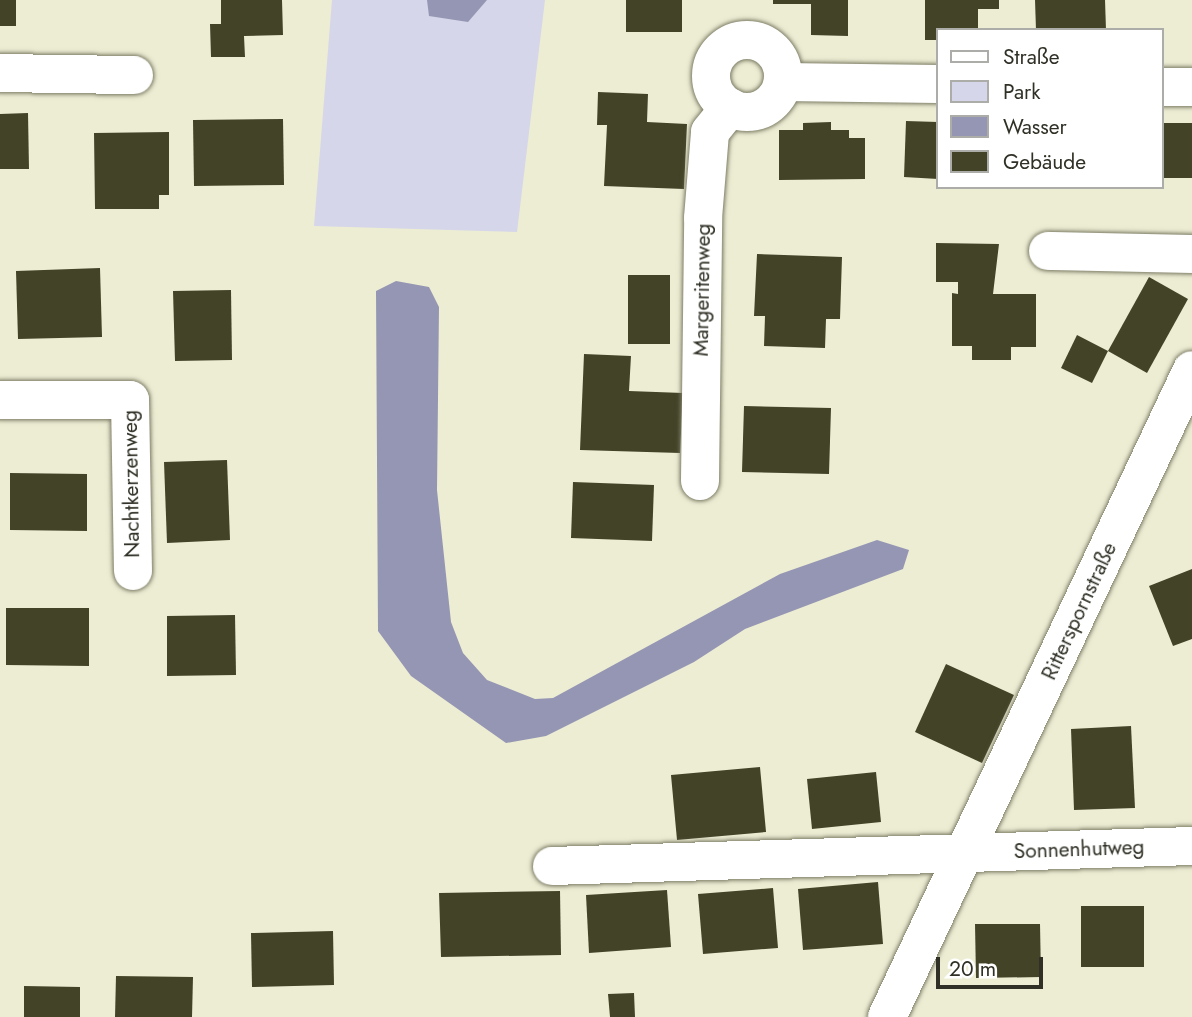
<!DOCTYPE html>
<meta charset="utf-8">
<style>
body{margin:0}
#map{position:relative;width:1192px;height:1017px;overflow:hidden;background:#ededd4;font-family:Jost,sans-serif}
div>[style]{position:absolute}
.green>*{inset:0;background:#d5d6e9}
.water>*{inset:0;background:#9596b3}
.building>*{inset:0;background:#434328}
.roads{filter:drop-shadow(0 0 2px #7e7e67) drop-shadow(0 0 2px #7e7e67)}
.minor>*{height:38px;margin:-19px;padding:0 19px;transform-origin:19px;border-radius:19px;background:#fff}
.minor>.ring{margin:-19px;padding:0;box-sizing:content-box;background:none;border:38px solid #fff;border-radius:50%}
span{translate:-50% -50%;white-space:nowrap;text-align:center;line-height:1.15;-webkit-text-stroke:7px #fff;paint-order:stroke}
.street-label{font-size:21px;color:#303026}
.legend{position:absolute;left:936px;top:28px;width:228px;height:161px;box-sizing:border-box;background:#fff;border:2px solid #acaca8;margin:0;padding:9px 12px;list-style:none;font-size:21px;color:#303026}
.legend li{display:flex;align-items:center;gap:14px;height:35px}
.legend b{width:35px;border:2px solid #acaca8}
.scale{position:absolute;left:936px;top:957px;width:107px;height:32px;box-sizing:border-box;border:4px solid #303026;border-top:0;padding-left:9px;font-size:21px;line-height:24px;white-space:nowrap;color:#303026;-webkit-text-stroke:5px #fff;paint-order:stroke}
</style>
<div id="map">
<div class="green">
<i style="clip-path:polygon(332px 0,545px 0,517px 232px,314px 226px)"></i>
</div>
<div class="water">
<i style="clip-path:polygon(427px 0,487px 0,468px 22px,429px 16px)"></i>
<i style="clip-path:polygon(396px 281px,429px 287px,439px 307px,437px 490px,451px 622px,463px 653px,487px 680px,535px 699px,553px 698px,780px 574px,877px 540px,909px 550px,903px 569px,745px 629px,694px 662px,546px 736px,506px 743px,411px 676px,378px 631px,376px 291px)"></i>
</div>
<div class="building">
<i style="clip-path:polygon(0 0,16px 0,16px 26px,0 26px)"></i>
<i style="clip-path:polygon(221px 0,282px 0,283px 35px,244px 36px,245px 57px,211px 57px,210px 24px,221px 24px)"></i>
<i style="clip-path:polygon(626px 0,682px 0,682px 32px,626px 32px)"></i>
<i style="clip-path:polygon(773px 0,848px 0,848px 36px,811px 35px,811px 4px,773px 4px)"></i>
<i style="clip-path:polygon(925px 0,999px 0,999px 9px,978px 9px,978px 30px,938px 30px,938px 40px,925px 40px)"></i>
<i style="clip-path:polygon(1035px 0,1105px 0,1106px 30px,1036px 30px)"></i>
<i style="clip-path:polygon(598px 92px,648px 94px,647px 122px,687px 124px,684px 189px,604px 186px,607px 125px,597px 125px)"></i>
<i style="clip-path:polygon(28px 113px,29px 169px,0 169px,0 114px)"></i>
<i style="clip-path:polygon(283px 119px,284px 185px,194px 186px,193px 120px)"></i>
<i style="clip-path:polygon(906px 121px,938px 122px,938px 179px,904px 177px)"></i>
<i style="clip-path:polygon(831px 122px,831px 130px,849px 130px,849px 138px,865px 138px,865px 179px,779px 180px,779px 130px,803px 130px,803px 123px)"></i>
<i style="clip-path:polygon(1162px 123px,1192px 123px,1192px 178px,1162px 178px)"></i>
<i style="clip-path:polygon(169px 132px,169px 195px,159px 195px,159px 209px,95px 209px,94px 133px)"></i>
<i style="clip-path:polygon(936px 243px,999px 244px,993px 294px,1036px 294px,1036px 347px,1011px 347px,1011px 360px,972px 360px,972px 346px,952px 346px,952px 293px,958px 294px,958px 282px,936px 282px)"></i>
<i style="clip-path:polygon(757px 254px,842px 257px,840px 319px,826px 319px,825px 348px,764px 346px,765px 316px,754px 316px)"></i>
<i style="clip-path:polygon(100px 268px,102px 337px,18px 339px,16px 271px)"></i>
<i style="clip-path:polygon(628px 275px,670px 275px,670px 344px,628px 344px)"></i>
<i style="clip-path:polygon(1149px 277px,1188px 299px,1147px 373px,1108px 351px)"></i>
<i style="clip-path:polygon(231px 290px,232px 360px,175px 361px,173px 291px)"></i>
<i style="clip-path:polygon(1077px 335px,1108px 351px,1092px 383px,1061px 368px)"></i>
<i style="clip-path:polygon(584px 354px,631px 356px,629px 391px,683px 393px,680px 453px,580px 450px)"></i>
<i style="clip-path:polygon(744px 406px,831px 408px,829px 474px,742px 472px)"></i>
<i style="clip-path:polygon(227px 460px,230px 540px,167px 543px,164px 462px)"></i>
<i style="clip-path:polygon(10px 473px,87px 474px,87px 531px,10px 530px)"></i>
<i style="clip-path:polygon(573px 482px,654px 485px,652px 541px,571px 538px)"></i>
<i style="clip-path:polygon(1192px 569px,1192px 639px,1173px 646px,1149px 586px)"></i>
<i style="clip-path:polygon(6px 608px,89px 608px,89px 666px,6px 665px)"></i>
<i style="clip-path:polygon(235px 615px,236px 675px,167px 676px,167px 616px)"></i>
<i style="clip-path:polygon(946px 664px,1014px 695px,982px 763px,915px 732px)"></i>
<i style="clip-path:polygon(1131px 726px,1135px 808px,1074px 810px,1071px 729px)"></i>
<i style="clip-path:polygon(760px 767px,766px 832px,677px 840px,671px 775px)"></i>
<i style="clip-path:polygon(876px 772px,881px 822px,812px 829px,807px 779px)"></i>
<i style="clip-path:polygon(878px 882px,883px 944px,803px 950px,798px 889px)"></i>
<i style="clip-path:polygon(773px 888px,778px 948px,703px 954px,698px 894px)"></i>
<i style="clip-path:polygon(667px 890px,671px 947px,589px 953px,586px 895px)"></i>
<i style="clip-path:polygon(560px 891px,561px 955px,441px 957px,439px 893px)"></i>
<i style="clip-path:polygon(1081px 906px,1144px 906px,1144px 967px,1081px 967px)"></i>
<i style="clip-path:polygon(975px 924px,1040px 924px,1041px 977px,976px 978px)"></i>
<i style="clip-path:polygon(333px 931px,334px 985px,252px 987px,251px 933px)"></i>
<i style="clip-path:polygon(116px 976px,193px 977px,192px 1017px,115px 1017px)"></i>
<i style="clip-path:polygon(24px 986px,80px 987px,80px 1017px,24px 1017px)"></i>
<i style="clip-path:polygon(634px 993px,635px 1017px,610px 1017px,608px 994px)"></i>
</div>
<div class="roads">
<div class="minor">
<i class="ring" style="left:711px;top:40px;width:34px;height:34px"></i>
<i style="left:0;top:73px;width:134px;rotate:0.9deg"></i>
<i style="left:783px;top:82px;width:155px;rotate:0.7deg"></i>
<i style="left:1162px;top:87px;width:30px"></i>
<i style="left:1048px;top:251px;width:144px;rotate:1.2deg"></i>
<i style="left:0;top:400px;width:130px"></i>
<i style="left:130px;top:400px;width:171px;rotate:89deg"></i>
<i style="left:700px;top:481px;width:263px;rotate:-89.3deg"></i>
<i style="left:703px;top:218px;width:86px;rotate:-85.3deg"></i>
<i style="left:710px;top:132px;width:32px;rotate:-51deg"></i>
<i style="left:552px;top:866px;width:640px;rotate:-1.79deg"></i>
<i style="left:887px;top:1017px;width:715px;rotate:-64.76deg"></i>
</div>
</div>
<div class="street-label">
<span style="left:702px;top:290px;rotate:-89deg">Margeritenweg</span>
<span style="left:131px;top:484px;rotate:-91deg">Nachtkerzenweg</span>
<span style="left:1079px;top:611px;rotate:-65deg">Ritterspornstraße</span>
<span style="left:1079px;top:849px;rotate:-2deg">Sonnenhutweg</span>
</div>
<ul class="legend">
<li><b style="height:9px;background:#fff"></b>Straße</li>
<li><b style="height:19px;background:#d5d6e9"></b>Park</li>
<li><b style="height:19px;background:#9596b3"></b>Wasser</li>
<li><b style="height:19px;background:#434328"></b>Gebäude</li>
</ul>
<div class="scale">20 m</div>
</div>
